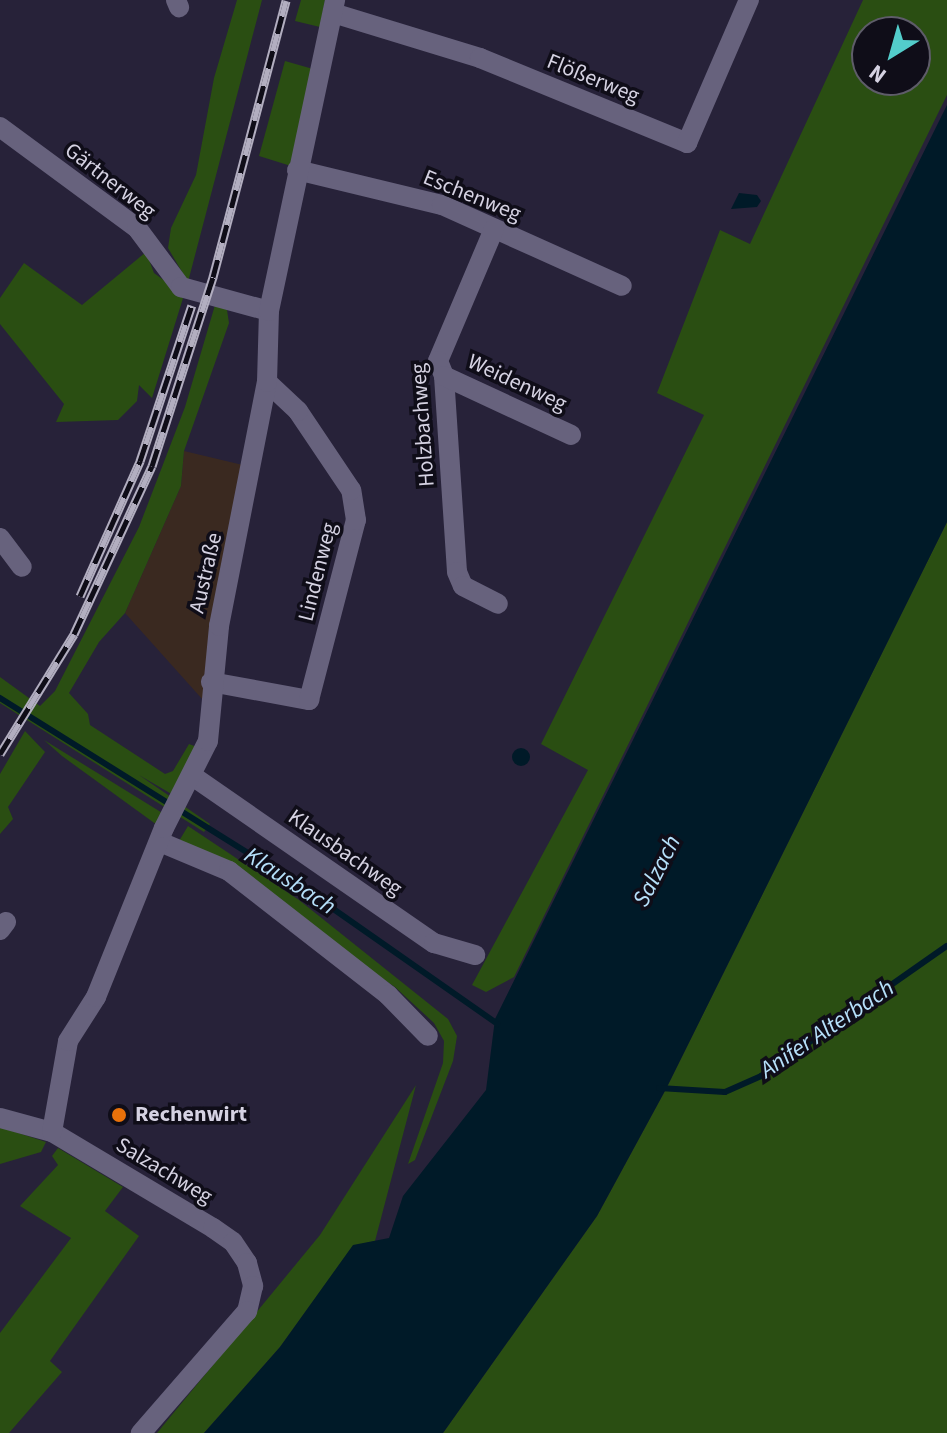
<!DOCTYPE html>
<meta charset="utf-8">
<style>
body{margin:0}
#map{position:relative;width:947px;height:1433px;overflow:hidden;background:#272239;font-family:"Source Sans 3",sans-serif}
div>[style]{position:absolute}
.industrial>*{inset:0;background:#3a2920}
.green>*{inset:0;background:#2a4e12}
.water>*{inset:0;background:#001a28}
.round{border-radius:50%}
.stream>*{height:6px;margin:-3px;padding:0 3px;transform-origin:3px;border-radius:3px;background:#001a28}
.minor>*{height:20px;margin:-10px;padding:0 10px;transform-origin:10px;border-radius:10px;background:#67627d}
.rail>*{height:9px;margin-top:-4.5px;transform-origin:0;background:repeating-linear-gradient(90deg,#0f0d18 0 18px,#b2aec0 0 36px);box-sizing:border-box;border-block:2px solid #b2aec0}
.dots>*{width:22px;height:22px;translate:-50% -50%;box-sizing:border-box;border:4px solid #0f0d18;border-radius:50%}
span{translate:-50% -50%;white-space:nowrap;text-align:center;line-height:1.15;-webkit-text-stroke:7px #0f0d18;paint-order:stroke}
.street-label{font-size:22px;color:#d5d2e2}
.poi-label{font-size:22px;color:#d5d2e2;font-weight:700}
.left{translate:0 -50%;text-align:left}
.water-label{font-size:24px;color:#b6e0fa;font-style:italic}
.north{position:absolute;left:851px;top:16px;width:80px;height:80px;box-sizing:border-box;background:#0f0d18;border:2px solid #5e5c69;border-radius:50%;rotate:217deg;font-size:22px;font-weight:700;line-height:32px;text-align:center;color:#d5d2e2}
.north::after{content:'';display:block;margin:auto;width:28px;height:36px;background:#53cdcb;clip-path:polygon(50% 0,100% 100%,50% 72%,0 100%)}
</style>
<div id="map">
<div class="industrial">
<i style="clip-path:polygon(184px 451px,247px 466px,203px 700px,125px 613px,181px 486px)"></i>
</div>
<div class="green">
<i style="clip-path:polygon(237px 0,262px 0,188px 282px,168px 248px,171px 228px,196px 175px,214px 78px)"></i>
<i style="clip-path:polygon(301px 0,325px 0,320px 27px,295px 21px)"></i>
<i style="clip-path:polygon(evenodd,863px 0,947px 0,947px 95px,514px 977px,486px 992px,472px 985px,588px 770px,541px 744px,704px 415px,657px 393px,720px 230px,750px 244px,863px 0,867px 32px,915px 32px,915px 80px,867px 80px,867px 32px)"></i>
<i style="clip-path:polygon(285px 61px,313px 69px,291px 166px,259px 156px)"></i>
<i style="clip-path:polygon(146px 252px,154px 273px,184px 295px,152px 398px,139px 385px,137px 401px,118px 420px,56px 422px,64px 404px,0 324px,0 298px,24px 263px,82px 305px)"></i>
<i style="clip-path:polygon(215px 305px,227px 310px,229px 323px,184px 451px,181px 486px,125px 613px,99px 642px,69px 693px,88px 714px,90px 725px,165px 774px,173px 771px,189px 744px,202px 749px,175px 796px,139px 775px,210px 824px,204px 832px,0 703px,0 677px,40px 706px,55px 691px,139px 527px,185px 407px)"></i>
<i style="clip-path:polygon(947px 522px,947px 1433px,443px 1433px,597px 1216px,666px 1089px)"></i>
<i style="clip-path:polygon(25px 731px,45px 752px,8px 807px,13px 819px,0 834px,0 774px)"></i>
<i style="clip-path:polygon(44px 740px,164px 814px,157px 825px,62px 756px)"></i>
<i style="clip-path:polygon(188px 826px,299px 900px,448px 1019px,457px 1036px,453px 1061px,415px 1160px,408px 1164px,443px 1063px,444px 1041px,434px 1023px,395px 987px,179px 841px)"></i>
<i style="clip-path:polygon(416px 1085px,375px 1241px,353px 1246px,280px 1347px,204px 1433px,157px 1433px,320px 1235px)"></i>
<i style="clip-path:polygon(0 1127px,46px 1142px,41px 1152px,0 1164px)"></i>
<i style="clip-path:polygon(58px 1148px,123px 1187px,105px 1211px,139px 1236px,50px 1361px,62px 1372px,9px 1433px,0 1433px,0 1333px,71px 1238px,20px 1206px,58px 1165px,52px 1156px)"></i>
</div>
<div class="water">
<i style="clip-path:polygon(947px 105px,947px 522px,666px 1089px,597px 1216px,443px 1433px,204px 1433px,280px 1347px,353px 1245px,389px 1238px,403px 1196px,486px 1090px,495px 1019px)"></i>
<i style="clip-path:polygon(739px 193px,757px 195px,761px 201px,757px 207px,731px 209px)"></i>
<i class="round" style="left:512px;top:748px;width:18px;height:18px"></i>
</div>
<div class="stream">
<i style="left:0;top:698px;width:356px;rotate:32deg"></i>
<i style="left:302px;top:887px;width:239px;rotate:35deg"></i>
<i style="left:659px;top:1088px;width:66px;rotate:3.5deg"></i>
<i style="left:725px;top:1092px;width:39px;rotate:-24deg"></i>
<i style="left:761px;top:1076px;width:227px;rotate:-35deg"></i>
</div>
<div class="minor">
<i style="left:176px;top:0;width:8px;rotate:67deg"></i>
<i style="left:333px;top:13px;width:154px;rotate:17deg"></i>
<i style="left:480px;top:58px;width:224px;rotate:22.3deg"></i>
<i style="left:687px;top:143px;width:156px;rotate:-66.6deg"></i>
<i style="left:0;top:127px;width:170px;rotate:36.4deg"></i>
<i style="left:137px;top:228px;width:74px;rotate:53.3deg"></i>
<i style="left:181px;top:287px;width:91px;rotate:15.3deg"></i>
<i style="left:297px;top:170px;width:149px;rotate:13.6deg"></i>
<i style="left:442px;top:205px;width:197px;rotate:24.2deg"></i>
<i style="left:494px;top:229px;width:143px;rotate:113deg"></i>
<i style="left:438px;top:361px;width:16px;rotate:68deg"></i>
<i style="left:444px;top:376px;width:196px;rotate:86.2deg"></i>
<i style="left:457px;top:572px;width:15px;rotate:67deg"></i>
<i style="left:463px;top:586px;width:39px;rotate:27deg"></i>
<i style="left:444px;top:376px;width:140px;rotate:24.9deg"></i>
<i style="left:0;top:538px;width:36px;rotate:53deg"></i>
<i style="left:211px;top:682px;width:100px;rotate:10.4deg"></i>
<i style="left:309px;top:700px;width:186px;rotate:-75.4deg"></i>
<i style="left:356px;top:520px;width:30px;rotate:-99deg"></i>
<i style="left:351px;top:490px;width:95px;rotate:-123.9deg"></i>
<i style="left:298px;top:411px;width:42px;rotate:-136.9deg"></i>
<i style="left:194px;top:777px;width:292px;rotate:34.7deg"></i>
<i style="left:434px;top:943px;width:43px;rotate:16.3deg"></i>
<i style="left:160px;top:842px;width:75px;rotate:22.8deg"></i>
<i style="left:229px;top:871px;width:202px;rotate:37.9deg"></i>
<i style="left:388px;top:995px;width:57px;rotate:45.7deg"></i>
<i style="left:0;top:930px;width:10px;rotate:-53deg"></i>
<i style="left:0;top:1118px;width:54px;rotate:15.1deg"></i>
<i style="left:52px;top:1132px;width:187px;rotate:30.8deg"></i>
<i style="left:213px;top:1228px;width:24px;rotate:35deg"></i>
<i style="left:233px;top:1242px;width:25px;rotate:56deg"></i>
<i style="left:247px;top:1263px;width:24px;rotate:75deg"></i>
<i style="left:253px;top:1286px;width:26px;rotate:103deg"></i>
<i style="left:247px;top:1311px;width:162px;rotate:131deg"></i>
<i style="left:52px;top:1132px;width:92px;rotate:-80deg"></i>
<i style="left:68px;top:1041px;width:52px;rotate:-57.5deg"></i>
<i style="left:96px;top:997px;width:182px;rotate:-68.1deg"></i>
<i style="left:164px;top:828px;width:97px;rotate:-63.2deg"></i>
<i style="left:208px;top:741px;width:116px;rotate:-84.5deg"></i>
<i style="left:219px;top:626px;width:249px;rotate:-78.9deg"></i>
<i style="left:267px;top:382px;width:71px;rotate:-88.4deg"></i>
<i style="left:269px;top:311px;width:318px;rotate:-78deg"></i>
</div>
<div class="rail">
<i style="left:80px;top:596px;width:148px;rotate:-66deg"></i>
<i style="left:140px;top:461px;width:164px;rotate:-71.6deg"></i>
<i style="left:0;top:754px;width:141px;rotate:-58.3deg"></i>
<i style="left:74px;top:634px;width:185px;rotate:-65.1deg"></i>
<i style="left:152px;top:466px;width:199px;rotate:-72.1deg"></i>
<i style="left:213px;top:277px;width:286px;rotate:-75.2deg"></i>
</div>
<div class="dots">
<i style="left:119px;top:1115px;background:#e8710a"></i>
</div>
<div class="street-label">
<span style="left:593px;top:79px;rotate:22deg">Flößerweg</span>
<span style="left:110px;top:181px;rotate:38deg">Gärtnerweg</span>
<span style="left:472px;top:196px;rotate:22deg">Eschenweg</span>
<span style="left:517px;top:383px;rotate:25deg">Weidenweg</span>
<span style="left:423px;top:425px;rotate:-94deg">Holzbachweg</span>
<span style="left:318px;top:572px;rotate:-76deg">Lindenweg</span>
<span style="left:206px;top:573px;rotate:-77deg">Austraße</span>
<span style="left:345px;top:853px;rotate:35deg">Klausbachweg</span>
<span style="left:164px;top:1171px;rotate:31deg">Salzachweg</span>
</div>
<div class="poi-label">
<span class="left" style="left:135px;top:1115px">Rechenwirt</span>
</div>
<div class="water-label">
<span style="left:657px;top:871px;rotate:-63deg">Salzach</span>
<span style="left:290px;top:881px;rotate:33deg">Klausbach</span>
<span style="left:827px;top:1029px;rotate:-34deg">Anifer Alterbach</span>
</div>
<div class="north">N</div>
</div>
